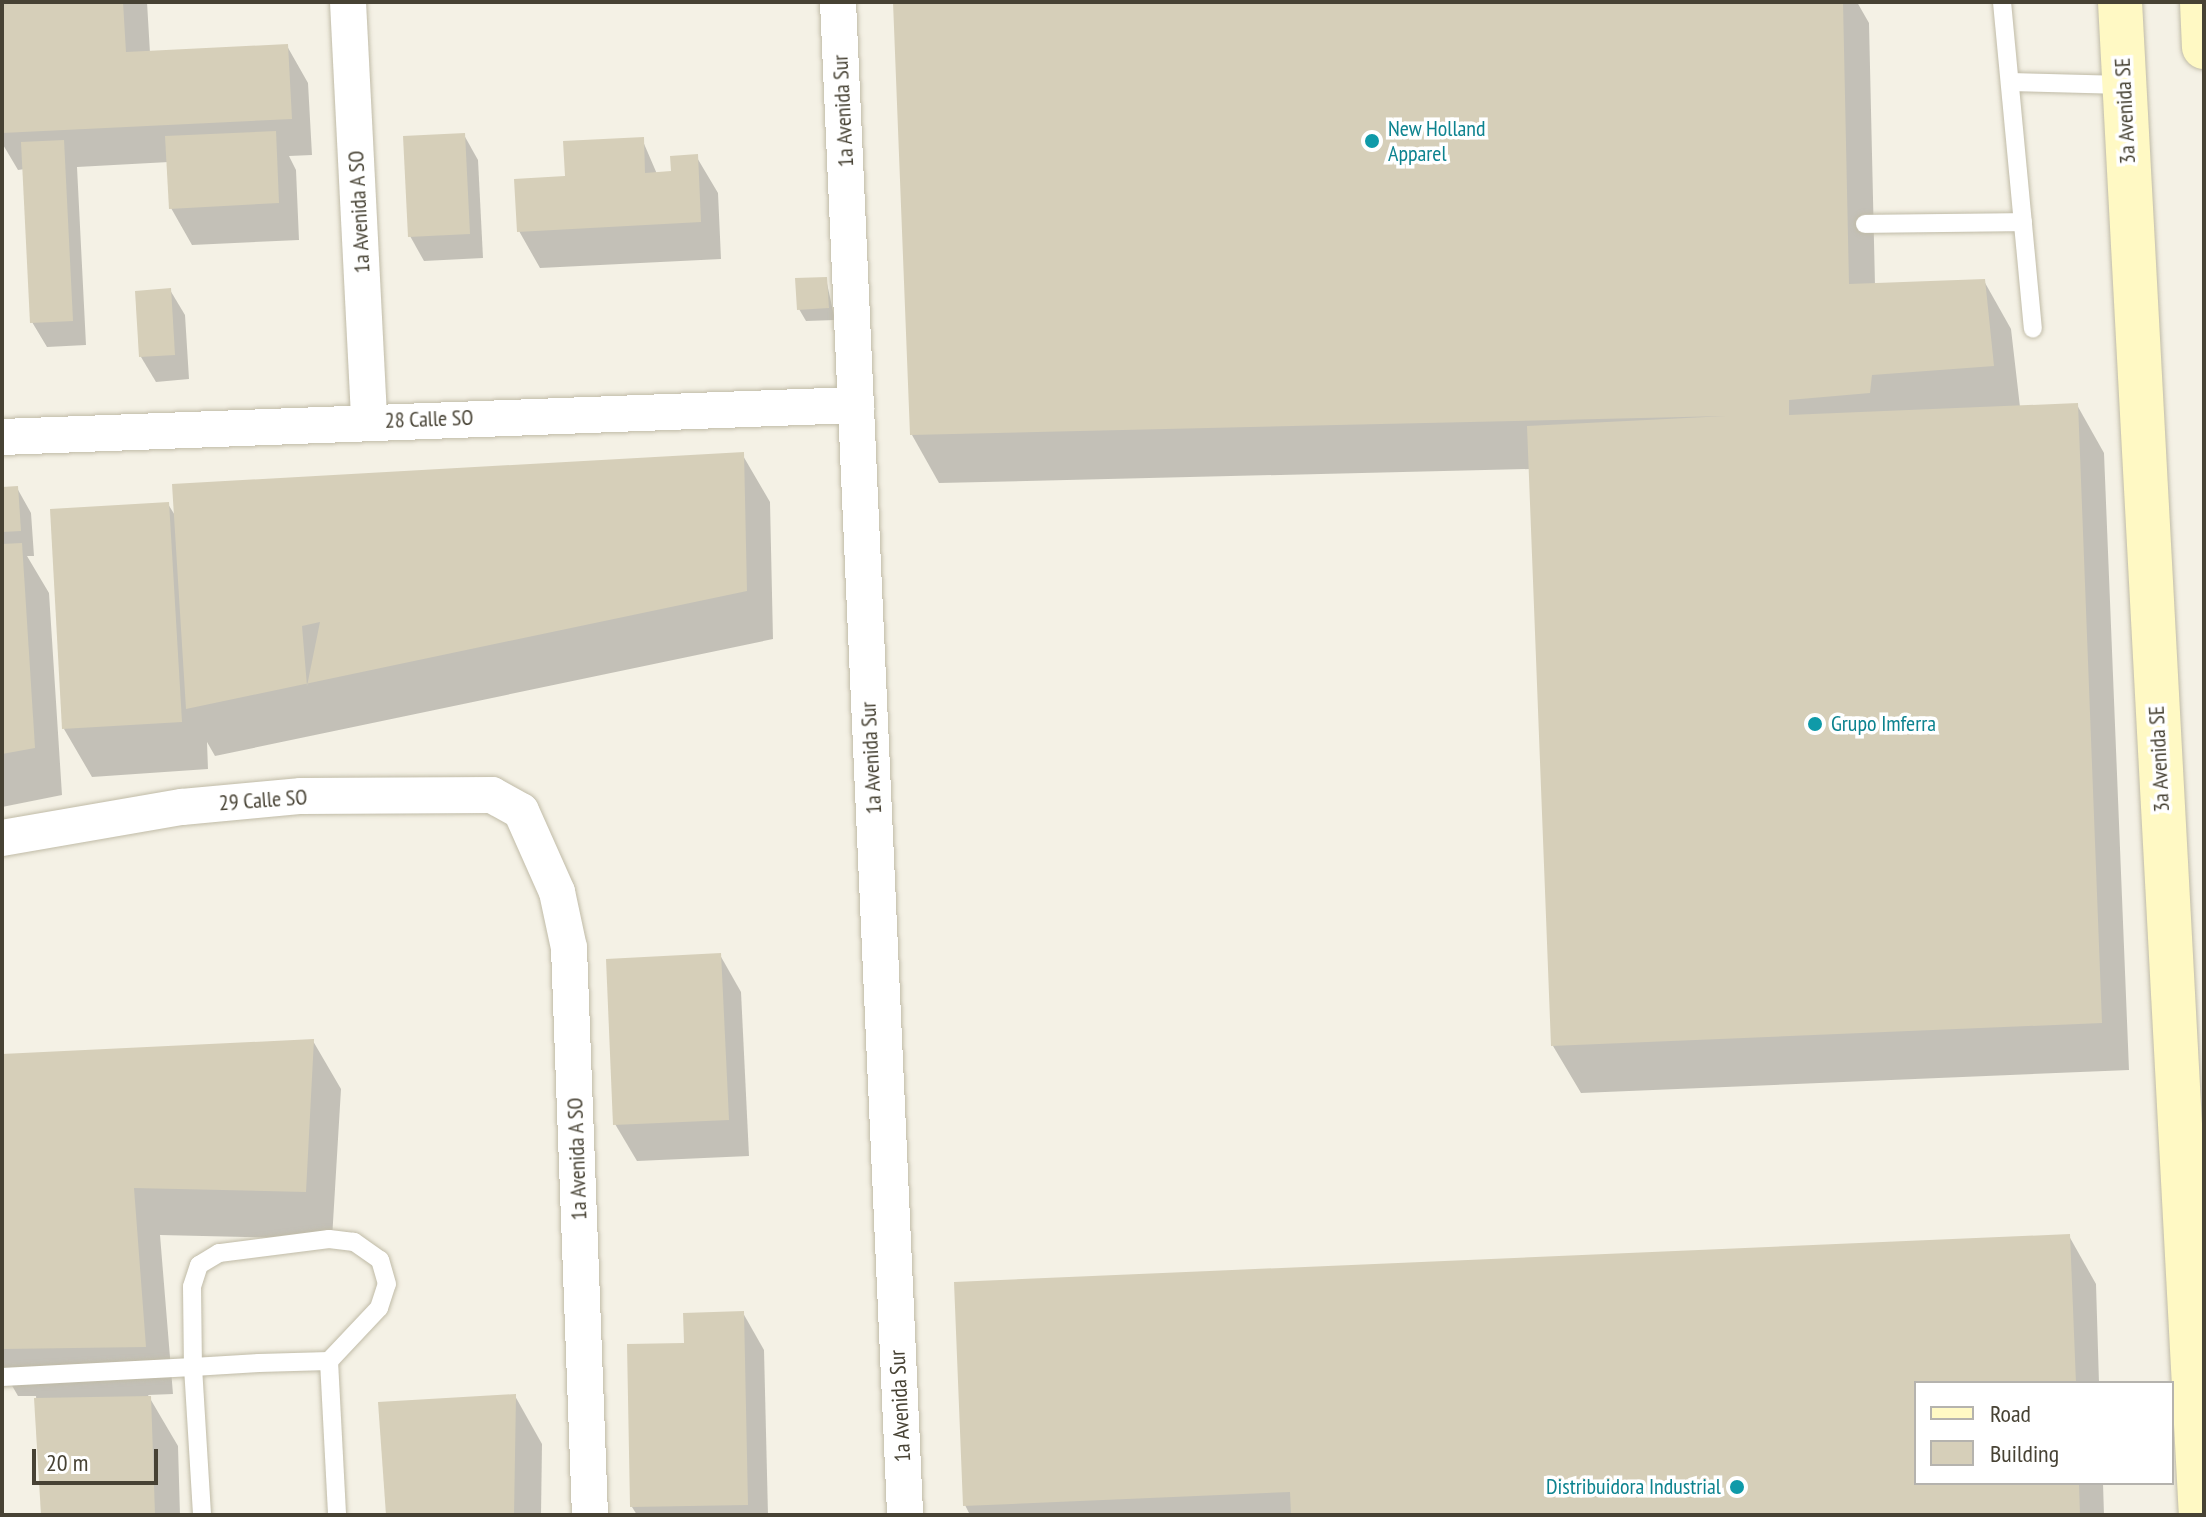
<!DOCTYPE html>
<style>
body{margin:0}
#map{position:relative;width:2206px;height:1517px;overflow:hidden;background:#f4f1e5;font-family:"PT Sans Narrow",sans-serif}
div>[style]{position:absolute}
.shadow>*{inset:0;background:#0003}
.building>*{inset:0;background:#d6cfb9}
.roads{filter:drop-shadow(0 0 2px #c0bba7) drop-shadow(0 0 2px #c0bba7)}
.service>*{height:18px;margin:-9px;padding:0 9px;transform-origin:9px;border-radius:9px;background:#fff}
.minor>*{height:36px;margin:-18px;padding:0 18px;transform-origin:18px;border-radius:18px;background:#fff}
.secondary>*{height:44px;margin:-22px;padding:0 22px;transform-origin:22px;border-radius:22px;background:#fff9c4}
.dots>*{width:22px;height:22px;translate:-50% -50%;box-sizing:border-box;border:4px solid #fff;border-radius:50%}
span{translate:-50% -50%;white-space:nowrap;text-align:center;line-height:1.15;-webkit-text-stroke:7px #fff;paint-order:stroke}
.street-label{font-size:22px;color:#474234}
.culture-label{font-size:22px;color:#0d838f}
.left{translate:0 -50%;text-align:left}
.right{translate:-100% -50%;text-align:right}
.frame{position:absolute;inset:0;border:4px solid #474234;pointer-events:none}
.legend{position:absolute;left:1914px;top:1381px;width:260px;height:104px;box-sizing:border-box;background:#fff;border:2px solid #b5b3ae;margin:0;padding:10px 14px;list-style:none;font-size:24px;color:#474234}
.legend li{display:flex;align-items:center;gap:16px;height:40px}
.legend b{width:40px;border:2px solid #b5b3ae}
.scale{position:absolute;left:32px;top:1449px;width:126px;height:36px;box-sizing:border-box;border:4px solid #474234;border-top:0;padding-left:10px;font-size:24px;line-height:28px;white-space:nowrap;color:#474234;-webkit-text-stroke:6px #fff;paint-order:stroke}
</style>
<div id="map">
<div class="shadow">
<i style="clip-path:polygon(2px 2px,147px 2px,150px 53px,287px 46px,308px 83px,312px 155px,289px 156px,296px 170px,299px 240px,192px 245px,171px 208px,169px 162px,77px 167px,86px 345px,47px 347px,32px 322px,25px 169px,18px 170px,2px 143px)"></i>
<i style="clip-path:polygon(895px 2px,1857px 2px,1869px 23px,1875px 285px,1984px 281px,2011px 329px,2020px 407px,2077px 405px,2104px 453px,2129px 1070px,1581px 1093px,1553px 1046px,1530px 469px,939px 483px,912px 435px)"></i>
<i style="clip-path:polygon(464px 135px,478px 160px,483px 258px,424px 261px,410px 236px)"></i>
<i style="clip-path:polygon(642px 139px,657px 174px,673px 173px,696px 156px,718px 193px,721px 259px,540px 268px,519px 231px,568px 178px)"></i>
<i style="clip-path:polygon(826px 279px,835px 320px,806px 321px,799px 309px)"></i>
<i style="clip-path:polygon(170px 290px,185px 315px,189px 379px,156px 382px,141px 357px)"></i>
<i style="clip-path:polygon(742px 454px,770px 502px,773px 639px,215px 756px,207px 742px,208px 769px,92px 777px,64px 729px,168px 504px,176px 517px)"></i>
<i style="clip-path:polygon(17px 488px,31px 513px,34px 556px,27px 556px,49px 593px,62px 795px,2px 807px,2px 489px)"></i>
<i style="clip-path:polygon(720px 955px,741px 992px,749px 1156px,637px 1161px,615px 1124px)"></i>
<i style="clip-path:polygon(313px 1041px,341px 1089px,332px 1239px,160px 1235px,173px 1394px,148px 1395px,178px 1446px,180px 1515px,43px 1515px,36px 1396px,18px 1396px,2px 1368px,2px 1056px)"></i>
<i style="clip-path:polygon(2069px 1236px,2096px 1284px,2099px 1383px,1916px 1383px,1916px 1483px,2103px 1483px,2104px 1515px,970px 1515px,965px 1505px)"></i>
<i style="clip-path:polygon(743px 1313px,764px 1350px,768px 1515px,637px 1515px,632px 1507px,686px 1345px)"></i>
<i style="clip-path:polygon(515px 1396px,542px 1444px,541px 1515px,388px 1515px)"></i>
</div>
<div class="building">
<i style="clip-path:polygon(2px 2px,123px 2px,126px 52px,288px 44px,292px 119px,2px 133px)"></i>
<i style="clip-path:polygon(893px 2px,1843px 2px,1849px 284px,1985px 279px,1994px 366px,1872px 375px,1870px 393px,1789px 400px,1789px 415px,2078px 403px,2102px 1023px,1551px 1046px,1527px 426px,1726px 416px,910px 435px)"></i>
<i style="clip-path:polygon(276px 131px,279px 203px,169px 209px,165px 136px)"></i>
<i style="clip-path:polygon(465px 133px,470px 234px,408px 237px,403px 136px)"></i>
<i style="clip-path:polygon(644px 137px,645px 173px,671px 171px,670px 156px,698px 154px,701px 222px,517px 232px,514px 179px,565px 176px,563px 141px)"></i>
<i style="clip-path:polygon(64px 140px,73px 321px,30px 323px,21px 142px)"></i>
<i style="clip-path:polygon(827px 277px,829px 308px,797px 310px,795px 278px)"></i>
<i style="clip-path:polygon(171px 288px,175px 355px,139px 357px,135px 291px)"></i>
<i style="clip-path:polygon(evenodd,744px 452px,747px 591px,186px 709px,172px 484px,744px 452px,320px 622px,307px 686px,302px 626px,320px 622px)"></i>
<i style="clip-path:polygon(18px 486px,21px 531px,2px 532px,2px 487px)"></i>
<i style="clip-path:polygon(169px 502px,182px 722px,62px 729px,50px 509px)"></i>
<i style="clip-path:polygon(22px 543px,35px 748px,2px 754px,2px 544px)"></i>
<i style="clip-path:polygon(721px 953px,729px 1120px,613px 1125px,606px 959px)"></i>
<i style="clip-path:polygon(314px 1039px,306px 1192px,134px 1188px,146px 1347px,2px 1349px,2px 1054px)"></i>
<i style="clip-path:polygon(2070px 1234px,2076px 1383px,1916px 1383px,1916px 1483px,2079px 1483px,2080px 1515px,1291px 1515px,1290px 1492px,963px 1506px,954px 1282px)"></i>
<i style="clip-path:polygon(744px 1311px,748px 1505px,630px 1507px,627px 1344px,684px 1343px,683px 1313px)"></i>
<i style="clip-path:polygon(516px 1394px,514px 1515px,386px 1515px,378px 1402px)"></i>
<i style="clip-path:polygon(151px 1396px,155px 1515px,41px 1515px,34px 1398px)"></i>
</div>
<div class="roads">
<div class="service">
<i style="left:2002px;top:2px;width:328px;rotate:84.6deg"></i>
<i style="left:2010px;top:82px;width:114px;rotate:1.5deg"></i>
<i style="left:1865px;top:224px;width:158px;rotate:-0.7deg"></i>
<i style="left:329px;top:1361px;width:154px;rotate:87deg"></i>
<i style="left:2px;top:1377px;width:191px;rotate:-3deg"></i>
<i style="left:193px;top:1367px;width:66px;rotate:-3.5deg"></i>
<i style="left:259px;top:1363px;width:70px;rotate:-1.6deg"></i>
<i style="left:329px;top:1361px;width:73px;rotate:-46.7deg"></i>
<i style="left:379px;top:1308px;width:25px;rotate:-72deg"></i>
<i style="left:387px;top:1284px;width:25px;rotate:-106deg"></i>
<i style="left:380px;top:1260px;width:32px;rotate:-145deg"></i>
<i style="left:354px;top:1242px;width:25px;rotate:-173deg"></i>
<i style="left:329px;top:1239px;width:111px;rotate:172.7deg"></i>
<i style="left:219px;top:1253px;width:23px;rotate:149deg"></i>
<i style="left:199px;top:1265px;width:23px;rotate:108deg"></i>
<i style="left:192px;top:1287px;width:80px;rotate:89.3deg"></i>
<i style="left:193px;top:1367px;width:148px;rotate:86.5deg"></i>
</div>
<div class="minor">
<i style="left:348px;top:2px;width:420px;rotate:87.1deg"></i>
<i style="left:838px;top:2px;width:1514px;rotate:87.46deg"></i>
<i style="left:2px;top:437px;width:855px;rotate:-2.15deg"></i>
<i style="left:2px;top:838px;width:183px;rotate:-9.8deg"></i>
<i style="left:182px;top:807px;width:120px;rotate:-5.3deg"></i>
<i style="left:301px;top:796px;width:191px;rotate:-0.3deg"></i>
<i style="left:492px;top:795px;width:33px;rotate:29deg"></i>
<i style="left:521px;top:811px;width:89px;rotate:66deg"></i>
<i style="left:557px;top:892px;width:57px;rotate:77.9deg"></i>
<i style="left:569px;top:948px;width:567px;rotate:87.88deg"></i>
</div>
<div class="secondary">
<i style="left:2120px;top:2px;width:1515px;rotate:86.94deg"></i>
<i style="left:2202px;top:2px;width:45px;rotate:87.5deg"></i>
</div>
</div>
<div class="dots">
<i style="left:1372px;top:141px;background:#0f9aa8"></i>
<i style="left:1815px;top:724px;background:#0f9aa8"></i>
<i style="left:1737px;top:1487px;background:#0f9aa8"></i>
</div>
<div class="street-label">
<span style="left:843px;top:111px;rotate:-93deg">1a Avenida Sur</span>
<span style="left:2125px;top:111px;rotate:-93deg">3a Avenida SE</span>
<span style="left:359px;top:212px;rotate:-93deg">1a Avenida A SO</span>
<span style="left:429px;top:419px;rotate:-2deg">28 Calle SO</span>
<span style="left:871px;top:758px;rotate:-93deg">1a Avenida Sur</span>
<span style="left:2159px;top:759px;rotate:-93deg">3a Avenida SE</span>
<span style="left:263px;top:800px;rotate:-4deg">29 Calle SO</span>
<span style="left:577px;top:1159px;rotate:-92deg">1a Avenida A SO</span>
<span style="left:900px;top:1406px;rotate:-93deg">1a Avenida Sur</span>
</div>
<div class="culture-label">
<span class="left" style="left:1388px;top:141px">New Holland<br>Apparel</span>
<span class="left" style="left:1831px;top:724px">Grupo Imferra</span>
<span class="right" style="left:1721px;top:1487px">Distribuidora Industrial</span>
</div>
<div class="frame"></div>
<ul class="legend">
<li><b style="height:10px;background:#fff9c4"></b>Road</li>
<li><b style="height:22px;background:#d6cfb9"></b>Building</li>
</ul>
<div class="scale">20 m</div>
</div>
